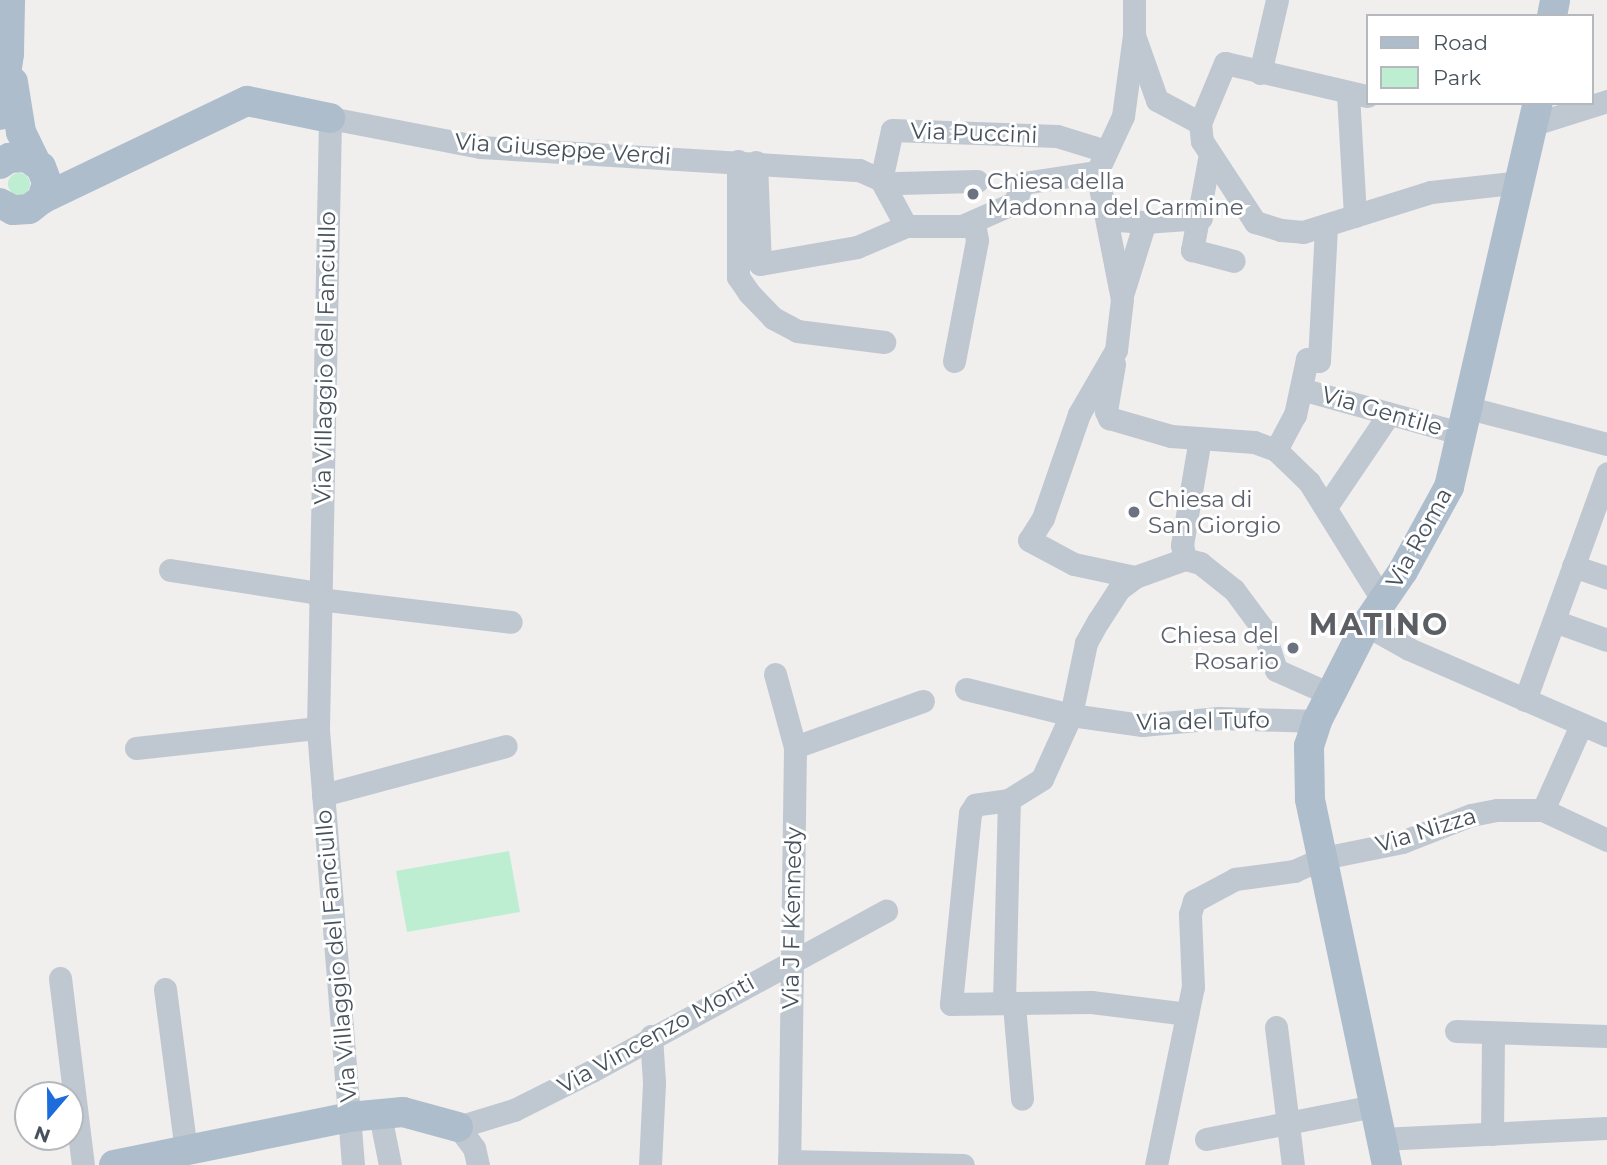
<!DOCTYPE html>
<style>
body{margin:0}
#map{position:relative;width:1607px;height:1165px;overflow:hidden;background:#f1eeee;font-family:Montserrat,sans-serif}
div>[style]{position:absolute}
.green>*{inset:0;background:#bdeed1}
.round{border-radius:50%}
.minor>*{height:23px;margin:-11.5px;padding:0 11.5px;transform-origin:11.5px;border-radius:11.5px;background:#bfc8d0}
.major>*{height:30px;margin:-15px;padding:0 15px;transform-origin:15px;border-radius:15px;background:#aebdcc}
.dots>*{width:19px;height:19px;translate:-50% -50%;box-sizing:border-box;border:4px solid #fff;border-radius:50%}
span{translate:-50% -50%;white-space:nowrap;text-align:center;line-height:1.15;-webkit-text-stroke:6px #fff;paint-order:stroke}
.street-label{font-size:23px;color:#47515b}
.worship-label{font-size:23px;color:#5b616d}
.left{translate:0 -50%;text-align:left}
.right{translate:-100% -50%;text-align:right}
.district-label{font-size:30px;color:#5b5e63;font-weight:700;letter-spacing:2px}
.legend{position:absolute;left:1366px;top:14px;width:228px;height:91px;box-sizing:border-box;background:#fff;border:2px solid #b5b9bd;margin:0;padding:9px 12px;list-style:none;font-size:21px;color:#47515b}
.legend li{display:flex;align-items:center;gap:14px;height:35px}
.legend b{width:35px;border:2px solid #b5b9bd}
.north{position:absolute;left:14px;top:1081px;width:70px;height:70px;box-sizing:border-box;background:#fff;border:2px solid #b5b9bd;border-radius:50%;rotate:200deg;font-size:19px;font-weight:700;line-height:28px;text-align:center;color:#47515b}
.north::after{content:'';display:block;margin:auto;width:24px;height:32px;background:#1d6cdb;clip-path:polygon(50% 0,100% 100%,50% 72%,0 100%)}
</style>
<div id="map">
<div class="green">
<i class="round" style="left:8px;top:173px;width:22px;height:22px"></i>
<i style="clip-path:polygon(509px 851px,520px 912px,407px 932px,396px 871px)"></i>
</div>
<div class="minor">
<i style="left:1134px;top:0;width:35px;rotate:90deg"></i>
<i style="left:1134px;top:35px;width:82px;rotate:97.7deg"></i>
<i style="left:1123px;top:116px;width:62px;rotate:114.9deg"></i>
<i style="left:1097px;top:172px;width:129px;rotate:78.9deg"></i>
<i style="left:1122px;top:299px;width:51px;rotate:96.7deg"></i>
<i style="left:1116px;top:350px;width:74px;rotate:120deg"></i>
<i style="left:1079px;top:414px;width:110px;rotate:109.1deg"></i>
<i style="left:1043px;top:518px;width:26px;rotate:122deg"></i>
<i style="left:1029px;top:540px;width:51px;rotate:28.1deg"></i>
<i style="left:1074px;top:564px;width:62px;rotate:12deg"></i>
<i style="left:1135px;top:38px;width:66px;rotate:70.5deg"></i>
<i style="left:1157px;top:100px;width:49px;rotate:28.1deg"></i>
<i style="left:1200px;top:123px;width:65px;rotate:-67.4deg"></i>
<i style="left:1225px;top:63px;width:146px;rotate:13.1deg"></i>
<i style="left:1260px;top:73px;width:75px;rotate:-76.9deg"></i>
<i style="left:1348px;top:94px;width:122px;rotate:86.7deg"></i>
<i style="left:1200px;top:123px;width:18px;rotate:84deg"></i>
<i style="left:1202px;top:141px;width:97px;rotate:56.8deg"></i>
<i style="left:1255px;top:222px;width:27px;rotate:17deg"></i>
<i style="left:1281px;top:230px;width:22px;rotate:5deg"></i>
<i style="left:1303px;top:232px;width:134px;rotate:-17.4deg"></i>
<i style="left:1431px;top:192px;width:91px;rotate:-6.3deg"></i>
<i style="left:1534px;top:124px;width:77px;rotate:-17.5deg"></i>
<i style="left:1210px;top:154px;width:98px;rotate:100.6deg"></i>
<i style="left:1192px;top:250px;width:43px;rotate:14.7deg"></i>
<i style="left:738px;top:161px;width:116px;rotate:90deg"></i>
<i style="left:738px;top:277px;width:19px;rotate:55deg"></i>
<i style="left:749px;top:293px;width:35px;rotate:46deg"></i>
<i style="left:773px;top:318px;width:27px;rotate:28deg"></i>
<i style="left:797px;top:331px;width:88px;rotate:7.2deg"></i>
<i style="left:756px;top:162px;width:102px;rotate:87.8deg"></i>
<i style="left:760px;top:264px;width:98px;rotate:-9.9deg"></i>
<i style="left:857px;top:247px;width:53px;rotate:-23.2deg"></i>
<i style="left:906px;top:226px;width:56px"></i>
<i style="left:962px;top:226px;width:57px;rotate:-23.9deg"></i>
<i style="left:1014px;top:203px;width:22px;rotate:-66deg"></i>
<i style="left:1023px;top:183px;width:75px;rotate:-8.5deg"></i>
<i style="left:881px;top:180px;width:51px;rotate:-77.6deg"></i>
<i style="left:892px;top:130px;width:165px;rotate:2.1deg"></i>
<i style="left:1057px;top:136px;width:51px;rotate:17deg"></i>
<i style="left:881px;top:180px;width:52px;rotate:61.5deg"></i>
<i style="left:897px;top:183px;width:80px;rotate:-1.4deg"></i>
<i style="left:1108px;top:219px;width:37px;rotate:5deg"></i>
<i style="left:1145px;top:222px;width:56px;rotate:-4.1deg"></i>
<i style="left:1123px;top:292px;width:73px;rotate:-72.6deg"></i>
<i style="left:954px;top:361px;width:123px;rotate:-79.2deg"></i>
<i style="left:977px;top:240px;width:17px;rotate:-100deg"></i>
<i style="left:1114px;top:364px;width:48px;rotate:99.7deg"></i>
<i style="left:1106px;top:411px;width:8px;rotate:67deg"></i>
<i style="left:1109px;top:418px;width:65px;rotate:16.2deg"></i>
<i style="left:1171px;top:436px;width:83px;rotate:4.1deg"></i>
<i style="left:1254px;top:442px;width:23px;rotate:20deg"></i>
<i style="left:1276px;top:450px;width:46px;rotate:44.1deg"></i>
<i style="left:1309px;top:482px;width:140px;rotate:58.1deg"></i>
<i style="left:1301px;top:389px;width:168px;rotate:15.5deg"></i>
<i style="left:1469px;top:408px;width:143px;rotate:14.6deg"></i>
<i style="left:1276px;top:450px;width:40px;rotate:-62deg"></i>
<i style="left:1295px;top:415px;width:57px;rotate:-77.9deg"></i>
<i style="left:1307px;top:359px;width:12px;rotate:9deg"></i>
<i style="left:1319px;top:361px;width:135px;rotate:-87deg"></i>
<i style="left:1326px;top:507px;width:112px;rotate:-55.9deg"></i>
<i style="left:1185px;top:559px;width:53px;rotate:160.2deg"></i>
<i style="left:1135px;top:577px;width:20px;rotate:143deg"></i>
<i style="left:1119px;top:589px;width:38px;rotate:123deg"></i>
<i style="left:1098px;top:621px;width:25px;rotate:119deg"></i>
<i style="left:1086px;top:643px;width:74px;rotate:101.8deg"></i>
<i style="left:1071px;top:715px;width:70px;rotate:114.4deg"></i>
<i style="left:1042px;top:779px;width:39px;rotate:148deg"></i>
<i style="left:1009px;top:800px;width:34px;rotate:172deg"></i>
<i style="left:975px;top:805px;width:9px;rotate:122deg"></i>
<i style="left:970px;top:813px;width:192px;rotate:95.7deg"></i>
<i style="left:951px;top:1004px;width:140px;rotate:-0.8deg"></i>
<i style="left:1091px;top:1002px;width:97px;rotate:7.1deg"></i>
<i style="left:1185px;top:559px;width:16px;rotate:15deg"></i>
<i style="left:1200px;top:563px;width:43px;rotate:38.5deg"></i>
<i style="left:1234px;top:590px;width:49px;rotate:53.4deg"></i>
<i style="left:1263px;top:629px;width:43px;rotate:72.4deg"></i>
<i style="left:1276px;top:670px;width:59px;rotate:24deg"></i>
<i style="left:1185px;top:559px;width:14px;rotate:-102deg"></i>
<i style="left:1182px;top:545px;width:108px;rotate:-80.4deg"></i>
<i style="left:1573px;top:566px;width:36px;rotate:19deg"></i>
<i style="left:170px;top:570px;width:151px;rotate:8.8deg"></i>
<i style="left:319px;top:599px;width:193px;rotate:6.8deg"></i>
<i style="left:1554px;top:621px;width:56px;rotate:19.7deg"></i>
<i style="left:1366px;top:625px;width:49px;rotate:29.2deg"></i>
<i style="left:1409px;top:649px;width:216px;rotate:23.5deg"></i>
<i style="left:775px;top:674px;width:76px;rotate:74.7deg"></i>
<i style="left:795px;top:747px;width:418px;rotate:90.8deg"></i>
<i style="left:966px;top:689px;width:108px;rotate:13.9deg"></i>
<i style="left:1071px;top:715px;width:72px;rotate:8deg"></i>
<i style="left:1142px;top:725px;width:77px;rotate:-5.2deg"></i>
<i style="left:1219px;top:718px;width:98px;rotate:1.8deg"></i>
<i style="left:1525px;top:700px;width:241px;rotate:-70.1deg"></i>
<i style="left:795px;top:747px;width:136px;rotate:-19.8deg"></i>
<i style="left:136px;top:748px;width:183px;rotate:-6.3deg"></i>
<i style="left:323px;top:795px;width:189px;rotate:-15deg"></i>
<i style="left:1543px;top:810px;width:93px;rotate:-65.9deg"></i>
<i style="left:60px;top:978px;width:188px;rotate:83deg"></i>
<i style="left:165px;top:989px;width:162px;rotate:82.6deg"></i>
<i style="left:1004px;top:1002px;width:202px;rotate:-88.6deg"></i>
<i style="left:1014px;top:1005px;width:94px;rotate:85.1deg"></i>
<i style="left:1276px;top:1027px;width:139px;rotate:83deg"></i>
<i style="left:1456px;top:1031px;width:151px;rotate:1.9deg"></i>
<i style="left:380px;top:1115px;width:51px;rotate:78.7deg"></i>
<i style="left:1492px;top:1134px;width:101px;rotate:-89.4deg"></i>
<i style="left:1206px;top:1139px;width:171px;rotate:-11.1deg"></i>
<i style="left:1381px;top:1139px;width:226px;rotate:-2.8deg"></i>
<i style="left:789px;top:1161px;width:174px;rotate:1.3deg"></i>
<i style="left:353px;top:1165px;width:438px;rotate:-94.6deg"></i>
<i style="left:318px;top:728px;width:610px;rotate:-88.87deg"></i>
<i style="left:330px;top:118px;width:153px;rotate:10.9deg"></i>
<i style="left:480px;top:147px;width:380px;rotate:3.5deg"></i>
<i style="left:859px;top:170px;width:24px;rotate:24deg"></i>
<i style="left:478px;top:1165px;width:17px;rotate:-103deg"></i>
<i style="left:474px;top:1148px;width:26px;rotate:-127deg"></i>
<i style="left:458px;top:1127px;width:59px;rotate:-16.9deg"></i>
<i style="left:514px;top:1110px;width:87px;rotate:-26.6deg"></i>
<i style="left:592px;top:1071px;width:335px;rotate:-28.6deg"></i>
<i style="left:650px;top:1165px;width:83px;rotate:-87.2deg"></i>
<i style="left:654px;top:1082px;width:46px;rotate:-93.7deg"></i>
<i style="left:1156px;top:1165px;width:182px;rotate:-78.3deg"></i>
<i style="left:1193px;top:987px;width:73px;rotate:-92.4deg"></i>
<i style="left:1190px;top:914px;width:14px;rotate:-73deg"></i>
<i style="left:1194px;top:901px;width:47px;rotate:-28.2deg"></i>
<i style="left:1235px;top:879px;width:60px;rotate:-7.7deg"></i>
<i style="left:1294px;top:871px;width:32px;rotate:-24deg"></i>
<i style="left:1323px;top:858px;width:81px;rotate:-11.4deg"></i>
<i style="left:1402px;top:842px;width:74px;rotate:-21.4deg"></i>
<i style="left:1471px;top:815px;width:26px;rotate:-11deg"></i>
<i style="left:1497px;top:810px;width:46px"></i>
<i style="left:1543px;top:810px;width:71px;rotate:25.1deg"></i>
</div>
<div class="major">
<i style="left:1552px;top:16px;width:16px;rotate:-79deg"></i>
<i style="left:13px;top:82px;width:51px;rotate:80.9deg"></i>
<i style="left:21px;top:132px;width:32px;rotate:64deg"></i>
<i style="left:0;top:115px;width:62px;rotate:-81.6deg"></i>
<i style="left:9px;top:54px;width:54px;rotate:-88.9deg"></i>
<i style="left:0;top:164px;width:11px;rotate:-34deg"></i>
<i style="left:9px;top:158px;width:18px;rotate:-3deg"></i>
<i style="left:27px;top:157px;width:17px;rotate:36deg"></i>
<i style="left:41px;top:167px;width:17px;rotate:69deg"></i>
<i style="left:47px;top:183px;width:17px;rotate:107deg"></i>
<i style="left:42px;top:199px;width:16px;rotate:142deg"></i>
<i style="left:29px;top:209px;width:16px;rotate:176deg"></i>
<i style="left:13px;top:210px;width:15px;rotate:-152deg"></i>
<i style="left:42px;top:199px;width:227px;rotate:-25.6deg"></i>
<i style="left:247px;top:101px;width:85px;rotate:11.6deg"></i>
<i style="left:114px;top:1165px;width:240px;rotate:-11.5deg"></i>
<i style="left:349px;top:1117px;width:54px;rotate:-5.3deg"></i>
<i style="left:403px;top:1112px;width:57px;rotate:15.3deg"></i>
<i style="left:1387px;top:1165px;width:374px;rotate:-101.9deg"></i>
<i style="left:1310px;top:799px;width:53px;rotate:-91.1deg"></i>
<i style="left:1309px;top:746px;width:26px;rotate:-72deg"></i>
<i style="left:1317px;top:721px;width:108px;rotate:-63deg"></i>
<i style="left:1366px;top:625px;width:65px;rotate:-55.6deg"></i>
<i style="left:1403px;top:571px;width:96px;rotate:-61.3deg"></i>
<i style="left:1449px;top:487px;width:394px;rotate:-77deg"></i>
</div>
<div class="dots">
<i style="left:973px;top:194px;background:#6b7280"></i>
<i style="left:1134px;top:512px;background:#6b7280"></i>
<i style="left:1293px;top:648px;background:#6b7280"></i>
</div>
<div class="street-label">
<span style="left:974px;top:133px;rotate:2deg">Via Puccini</span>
<span style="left:563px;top:149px;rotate:4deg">Via Giuseppe Verdi</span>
<span style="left:325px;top:358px;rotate:-89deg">Via Villaggio del Fanciullo</span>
<span style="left:1382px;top:411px;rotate:16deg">Via Gentile</span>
<span style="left:1419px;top:538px;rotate:-61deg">Via Roma</span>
<span style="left:1203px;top:721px;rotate:-1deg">Via del Tufo</span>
<span style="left:1426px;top:830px;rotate:-17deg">Via Nizza</span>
<span style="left:792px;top:918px;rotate:-89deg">Via J F Kennedy</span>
<span style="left:336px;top:956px;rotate:-95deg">Via Villaggio del Fanciullo</span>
<span style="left:656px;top:1034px;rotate:-29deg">Via Vincenzo Monti</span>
</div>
<div class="worship-label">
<span class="left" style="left:987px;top:194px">Chiesa della<br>Madonna del Carmine</span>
<span class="left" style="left:1148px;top:512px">Chiesa di<br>San Giorgio</span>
<span class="right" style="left:1279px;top:648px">Chiesa del<br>Rosario</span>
</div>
<div class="district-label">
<span style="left:1379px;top:625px">MATINO</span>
</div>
<ul class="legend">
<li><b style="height:9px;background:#aebdcc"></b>Road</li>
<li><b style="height:19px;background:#bdeed1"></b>Park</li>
</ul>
<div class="north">N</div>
</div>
